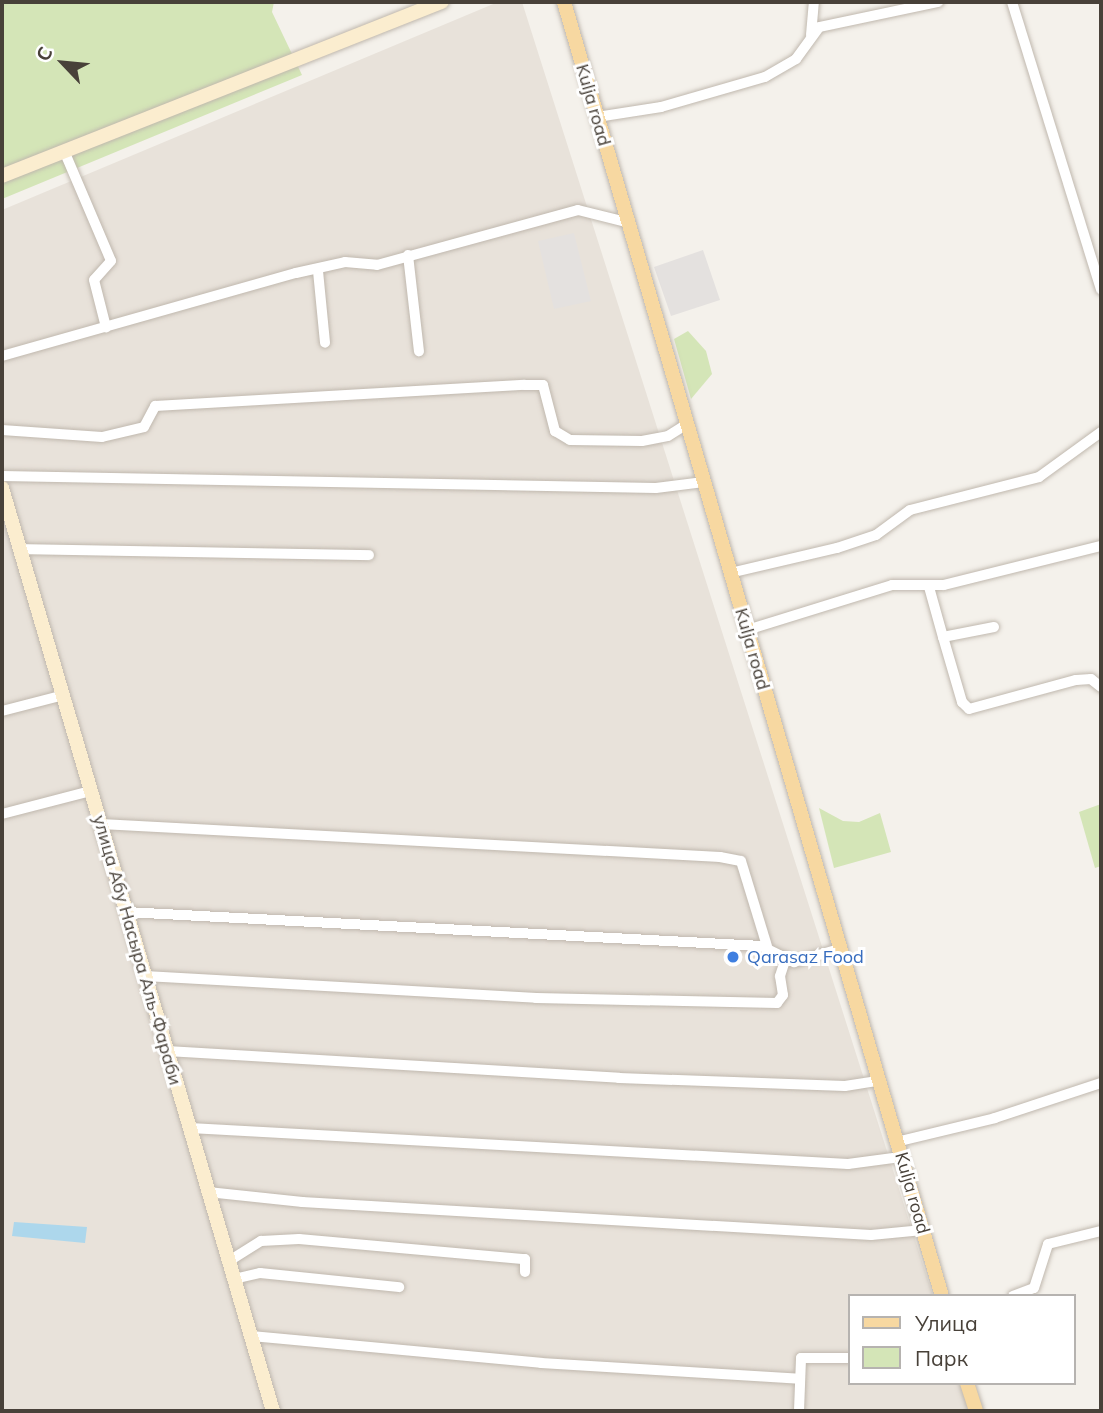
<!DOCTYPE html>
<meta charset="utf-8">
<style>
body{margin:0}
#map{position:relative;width:1103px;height:1413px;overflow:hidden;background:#f4f1eb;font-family:Mulish,sans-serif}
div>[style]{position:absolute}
.residential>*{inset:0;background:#e8e2da}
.green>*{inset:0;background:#d4e5b7}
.parking>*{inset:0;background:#e4e1df}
.water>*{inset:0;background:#add7ec}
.roads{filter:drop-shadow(0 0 2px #c0b8ae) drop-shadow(0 0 2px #c0b8ae)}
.street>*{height:10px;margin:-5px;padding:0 5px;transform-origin:5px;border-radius:5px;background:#fff}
.secondary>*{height:14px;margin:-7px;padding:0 7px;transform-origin:7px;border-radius:7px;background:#fbedcf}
.primary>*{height:14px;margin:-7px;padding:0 7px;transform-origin:7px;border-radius:7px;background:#f7d8a1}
.dots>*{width:19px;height:19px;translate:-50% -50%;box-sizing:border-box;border:4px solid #fff;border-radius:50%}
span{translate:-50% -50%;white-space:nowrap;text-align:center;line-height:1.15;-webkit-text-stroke:6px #fff;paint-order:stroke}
.street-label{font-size:18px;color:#484139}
.shop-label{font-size:18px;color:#366cbe}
.left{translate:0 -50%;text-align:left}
.frame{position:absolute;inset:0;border:4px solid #484139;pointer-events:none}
.legend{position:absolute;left:848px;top:1294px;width:228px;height:91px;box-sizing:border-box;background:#fff;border:2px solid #b6b3b0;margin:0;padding:9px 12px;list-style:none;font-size:21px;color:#484139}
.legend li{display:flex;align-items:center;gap:14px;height:35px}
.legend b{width:35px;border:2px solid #b6b3b0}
.north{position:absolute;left:28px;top:28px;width:70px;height:70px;-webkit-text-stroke:5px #fff;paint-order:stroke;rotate:296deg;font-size:19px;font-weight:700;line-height:28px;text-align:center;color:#484139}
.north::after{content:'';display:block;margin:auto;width:24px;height:32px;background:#484139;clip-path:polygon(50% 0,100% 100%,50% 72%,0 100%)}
</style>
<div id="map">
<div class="residential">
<i style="clip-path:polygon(498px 2px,522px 2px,933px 1296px,849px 1296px,849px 1383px,961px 1383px,970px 1411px,2px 1411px,2px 210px)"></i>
</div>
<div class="green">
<i style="clip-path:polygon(2px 2px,274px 2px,272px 12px,302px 75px,2px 199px)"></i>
<i style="clip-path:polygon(688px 331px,706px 351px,712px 374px,691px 399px,674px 339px)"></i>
<i style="clip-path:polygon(1101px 804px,1101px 866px,1095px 868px,1079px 812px)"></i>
<i style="clip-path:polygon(819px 808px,843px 821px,859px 822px,880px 813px,891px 852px,834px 868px)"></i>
</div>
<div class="parking">
<i style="clip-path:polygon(574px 233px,591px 301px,554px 309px,538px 241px)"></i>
<i style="clip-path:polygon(703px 250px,720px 300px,671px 316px,654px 267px)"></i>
</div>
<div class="water">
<i style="clip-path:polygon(14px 1222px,87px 1227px,85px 1243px,12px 1236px)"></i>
</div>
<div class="roads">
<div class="street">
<i style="left:1012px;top:2px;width:301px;rotate:72.8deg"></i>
<i style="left:811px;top:35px;width:33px;rotate:-85deg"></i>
<i style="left:597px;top:117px;width:65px;rotate:-8.9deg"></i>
<i style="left:661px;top:107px;width:108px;rotate:-16.1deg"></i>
<i style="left:765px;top:77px;width:36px;rotate:-30deg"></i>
<i style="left:796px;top:59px;width:39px;rotate:-54deg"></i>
<i style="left:819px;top:27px;width:122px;rotate:-11.9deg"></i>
<i style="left:65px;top:153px;width:117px;rotate:66.9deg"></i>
<i style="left:111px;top:261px;width:25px;rotate:132deg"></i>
<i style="left:94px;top:280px;width:49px;rotate:75.7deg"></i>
<i style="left:408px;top:255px;width:97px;rotate:83.5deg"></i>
<i style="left:318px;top:271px;width:72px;rotate:84.4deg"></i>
<i style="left:2px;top:356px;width:305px;rotate:-15.8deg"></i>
<i style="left:296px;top:273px;width:50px;rotate:-12.7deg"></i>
<i style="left:345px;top:262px;width:32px;rotate:5deg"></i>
<i style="left:377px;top:265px;width:208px;rotate:-15.3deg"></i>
<i style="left:578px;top:210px;width:49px;rotate:14deg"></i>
<i style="left:2px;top:430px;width:100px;rotate:4deg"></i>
<i style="left:102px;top:437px;width:43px;rotate:-13.4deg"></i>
<i style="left:144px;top:427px;width:24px;rotate:-62deg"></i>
<i style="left:155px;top:406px;width:370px;rotate:-3.3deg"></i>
<i style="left:524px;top:385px;width:19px"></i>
<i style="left:543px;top:385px;width:48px;rotate:75.4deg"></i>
<i style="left:555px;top:431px;width:17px;rotate:31deg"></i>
<i style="left:570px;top:440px;width:72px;rotate:0.8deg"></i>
<i style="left:642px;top:441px;width:26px;rotate:-11deg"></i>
<i style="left:668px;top:436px;width:22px;rotate:-32deg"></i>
<i style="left:2px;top:476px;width:654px;rotate:1.05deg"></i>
<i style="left:656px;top:488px;width:48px;rotate:-7.1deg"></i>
<i style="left:20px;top:549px;width:349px;rotate:1deg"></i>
<i style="left:730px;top:573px;width:110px;rotate:-13.2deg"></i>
<i style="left:837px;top:548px;width:41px;rotate:-18.4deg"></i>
<i style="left:876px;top:535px;width:42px;rotate:-36.3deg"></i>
<i style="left:910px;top:510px;width:133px;rotate:-14.3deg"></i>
<i style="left:1039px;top:477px;width:77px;rotate:-36deg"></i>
<i style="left:929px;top:587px;width:52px;rotate:74.4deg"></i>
<i style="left:943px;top:637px;width:52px;rotate:-11.1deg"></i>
<i style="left:747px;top:630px;width:152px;rotate:-17.2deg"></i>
<i style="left:892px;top:585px;width:52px"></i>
<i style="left:944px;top:585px;width:162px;rotate:-14deg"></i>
<i style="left:943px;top:637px;width:68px;rotate:73.7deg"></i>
<i style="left:962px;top:702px;width:10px;rotate:45deg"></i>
<i style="left:969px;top:709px;width:111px;rotate:-15.2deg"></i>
<i style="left:1076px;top:680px;width:15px;rotate:-4deg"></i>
<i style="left:1091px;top:679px;width:13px;rotate:39deg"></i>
<i style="left:2px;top:711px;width:64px;rotate:-14.5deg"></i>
<i style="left:2px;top:814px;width:92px;rotate:-14.5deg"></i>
<i style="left:101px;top:824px;width:620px;rotate:3.05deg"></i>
<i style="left:720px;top:857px;width:21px;rotate:11deg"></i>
<i style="left:741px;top:861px;width:89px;rotate:73deg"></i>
<i style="left:126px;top:912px;width:636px;rotate:3.06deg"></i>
<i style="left:761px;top:946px;width:37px;rotate:26deg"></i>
<i style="left:794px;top:962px;width:48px;rotate:-15.8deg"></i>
<i style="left:145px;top:976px;width:392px;rotate:3.2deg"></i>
<i style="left:536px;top:998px;width:241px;rotate:1.2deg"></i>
<i style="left:777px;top:1003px;width:10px;rotate:-53deg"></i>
<i style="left:783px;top:995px;width:19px;rotate:-99deg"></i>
<i style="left:780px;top:976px;width:20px;rotate:-72deg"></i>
<i style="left:167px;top:1051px;width:453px;rotate:3.4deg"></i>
<i style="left:619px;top:1078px;width:226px;rotate:2deg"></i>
<i style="left:845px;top:1086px;width:33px;rotate:-9deg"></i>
<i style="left:190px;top:1128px;width:659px;rotate:3.13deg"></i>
<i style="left:848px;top:1164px;width:53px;rotate:-7.5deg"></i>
<i style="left:896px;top:1142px;width:102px;rotate:-13.6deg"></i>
<i style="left:995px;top:1118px;width:112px;rotate:-18.3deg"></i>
<i style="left:208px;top:1192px;width:95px;rotate:6.1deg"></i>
<i style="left:302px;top:1202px;width:570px;rotate:3.32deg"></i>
<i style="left:871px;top:1235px;width:52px;rotate:-5.5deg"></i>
<i style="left:229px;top:1261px;width:38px;rotate:-32deg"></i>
<i style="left:261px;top:1241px;width:38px;rotate:-3deg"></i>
<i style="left:299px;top:1239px;width:227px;rotate:5.1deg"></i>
<i style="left:525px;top:1259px;width:13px;rotate:90deg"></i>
<i style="left:234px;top:1279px;width:27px;rotate:-13deg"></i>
<i style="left:260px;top:1273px;width:140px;rotate:5.8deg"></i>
<i style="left:1013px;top:1296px;width:22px;rotate:-21deg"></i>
<i style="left:1034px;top:1288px;width:46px;rotate:-72.3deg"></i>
<i style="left:1048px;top:1244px;width:55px;rotate:-13.8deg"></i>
<i style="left:251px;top:1336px;width:291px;rotate:5.3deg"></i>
<i style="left:541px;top:1363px;width:259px;rotate:3.5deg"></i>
<i style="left:799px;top:1411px;width:53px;rotate:-87.8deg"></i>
<i style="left:801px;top:1358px;width:48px"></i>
</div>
<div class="secondary">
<i style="left:2px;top:176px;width:473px;rotate:-21.6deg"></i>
<i style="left:2px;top:488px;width:962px;rotate:73.64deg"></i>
</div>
<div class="primary">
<i style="left:564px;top:2px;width:1348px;rotate:73.72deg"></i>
<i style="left:967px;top:1383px;width:29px;rotate:72deg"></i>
</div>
</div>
<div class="dots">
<i style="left:733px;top:957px;background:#3f7fe0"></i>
</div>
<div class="street-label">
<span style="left:593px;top:105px;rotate:74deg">Kulja road</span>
<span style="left:752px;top:649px;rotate:74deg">Kulja road</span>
<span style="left:137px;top:950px;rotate:74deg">улица Абу Насыра Аль-Фараби</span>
<span style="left:912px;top:1193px;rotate:74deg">Kulja road</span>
</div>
<div class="shop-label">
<span class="left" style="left:747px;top:957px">Qarasaz Food</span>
</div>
<div class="frame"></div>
<ul class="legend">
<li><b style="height:9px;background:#f7d8a1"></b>Улица</li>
<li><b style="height:19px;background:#d4e5b7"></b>Парк</li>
</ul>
<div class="north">С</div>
</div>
